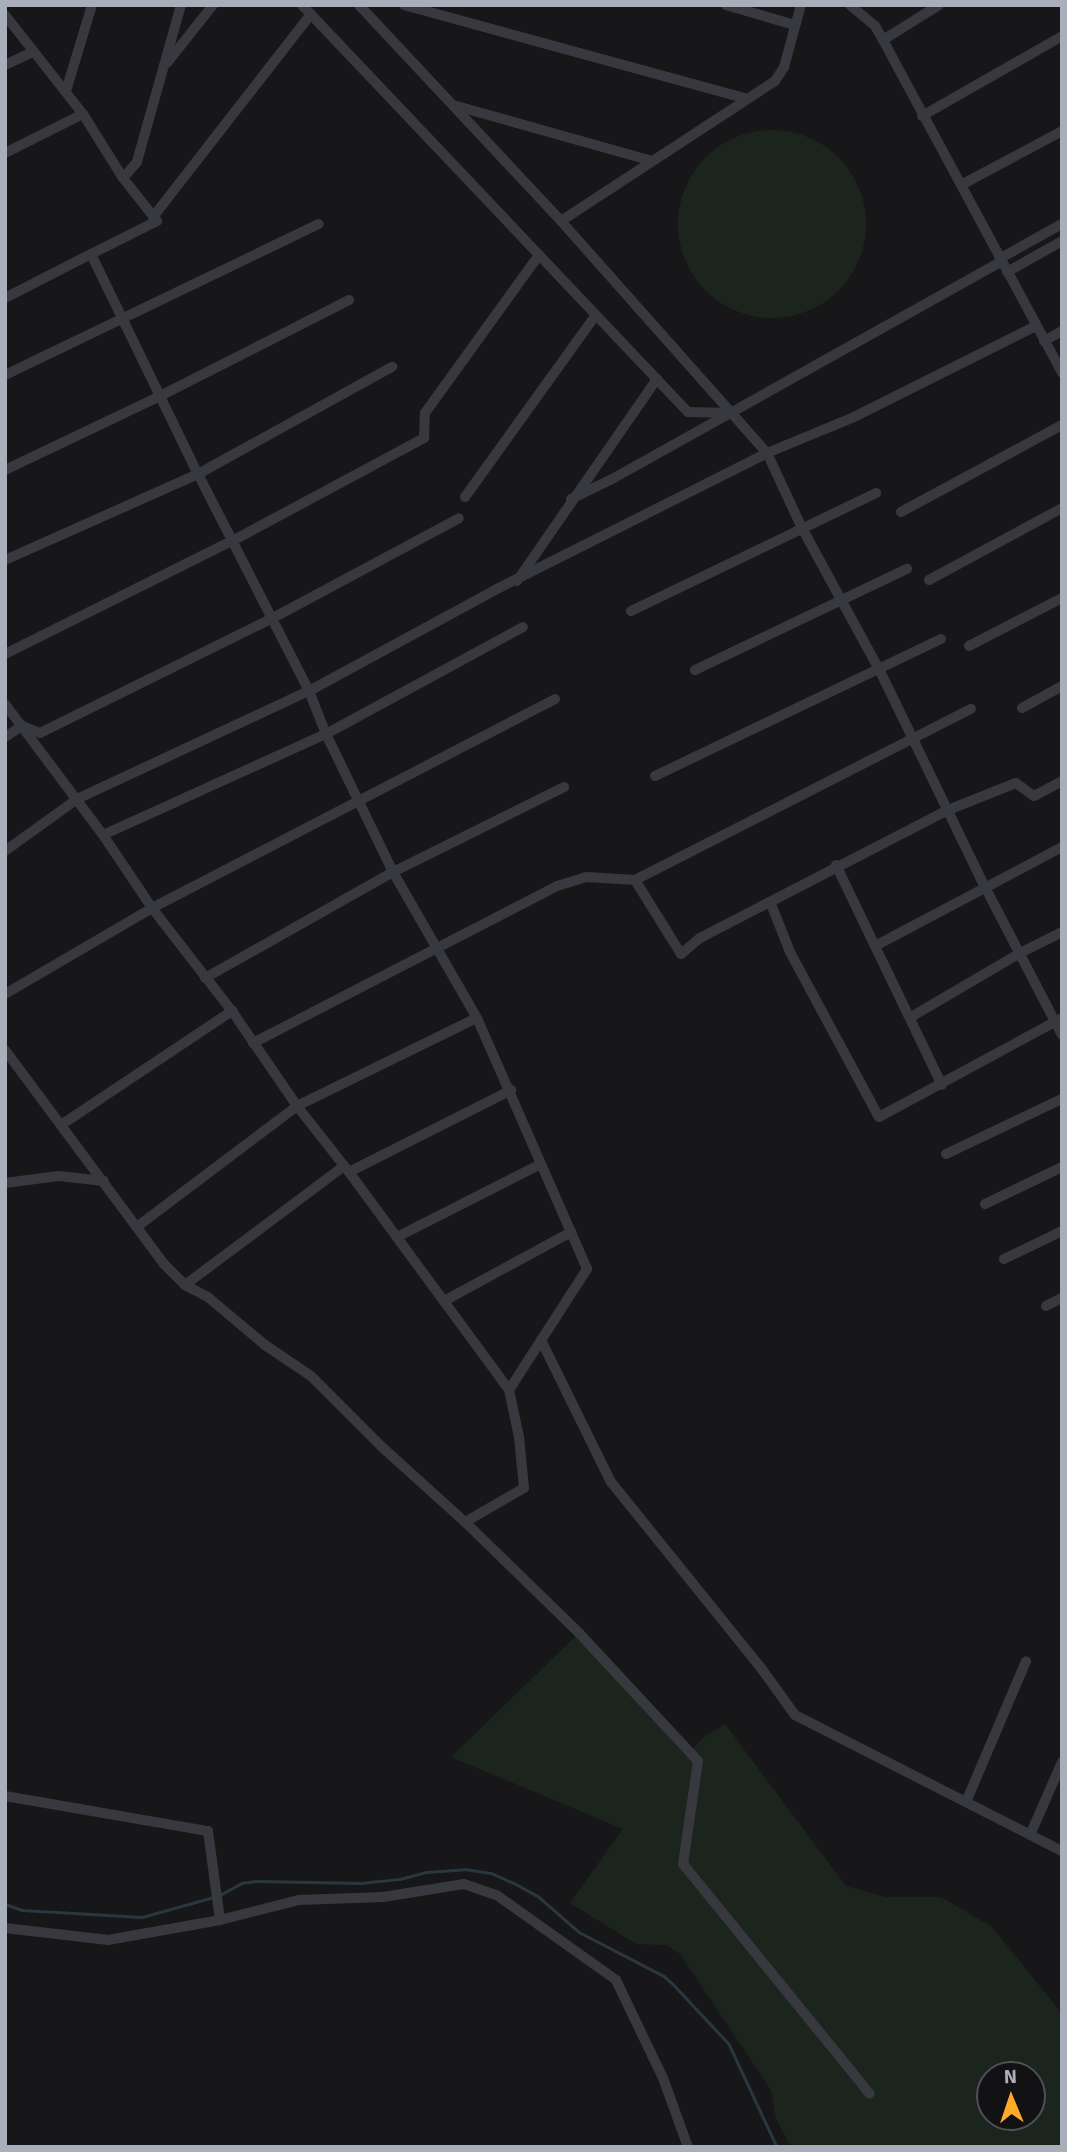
<!DOCTYPE html>
<style>
body{margin:0}
#map{position:relative;width:1067px;height:2152px;overflow:hidden;background:#171719;font-family:Signika,sans-serif}
div>[style]{position:absolute}
.green>*{inset:0;background:#1c251d}
.round{border-radius:50%}
.stream>*{height:2.5px;margin:-1.25px;padding:0 1.25px;transform-origin:1.25px;border-radius:1.25px;background:#2b373e}
.street>*{height:10px;margin:-5px;padding:0 5px;transform-origin:5px;border-radius:5px;background:#37393e}
span{translate:-50% -50%;white-space:nowrap;text-align:center;line-height:1.15;-webkit-text-stroke:7px #121214;paint-order:stroke}
.frame{position:absolute;inset:0;border:7px solid #a8aeba;pointer-events:none}
.north{position:absolute;left:976px;top:2061px;width:70px;height:70px;box-sizing:border-box;background:#121214;border:2px solid #4e5056;border-radius:50%;rotate:358deg;font-size:19px;font-weight:700;line-height:28px;text-align:center;color:#a8aeba}
.north::after{content:'';display:block;margin:auto;width:24px;height:32px;background:#ffab29;clip-path:polygon(50% 0,100% 100%,50% 72%,0 100%)}
</style>
<div id="map">
<div class="green">
<i class="round" style="left:678px;top:130px;width:188px;height:188px"></i>
<i style="clip-path:polygon(evenodd,579px 1633px,686px 1756px,705px 1736px,725px 1724px,846px 1886px,886px 1897px,941px 1897px,992px 1927px,1062px 2014px,1062px 2147px,791px 2147px,776px 2119px,771px 2090px,680px 1954px,667px 1945px,636px 1944px,570px 1903px,623px 1829px,451px 1757px,579px 1633px,990px 2075px,1032px 2075px,1032px 2117px,990px 2117px,990px 2075px)"></i>
</div>
<div class="stream">
<i style="left:220px;top:1895px;width:25px;rotate:-29deg"></i>
<i style="left:242px;top:1883px;width:14px;rotate:-8deg"></i>
<i style="left:256px;top:1881px;width:105px;rotate:1.1deg"></i>
<i style="left:361px;top:1883px;width:39px;rotate:-6deg"></i>
<i style="left:400px;top:1879px;width:27px;rotate:-15deg"></i>
<i style="left:426px;top:1872px;width:39px;rotate:-4deg"></i>
<i style="left:465px;top:1869px;width:26px;rotate:9deg"></i>
<i style="left:491px;top:1873px;width:27px;rotate:24deg"></i>
<i style="left:516px;top:1884px;width:26px;rotate:29deg"></i>
<i style="left:539px;top:1897px;width:53px;rotate:41.2deg"></i>
<i style="left:579px;top:1932px;width:96px;rotate:27.4deg"></i>
<i style="left:664px;top:1976px;width:13px;rotate:42deg"></i>
<i style="left:674px;top:1985px;width:81px;rotate:47deg"></i>
<i style="left:729px;top:2044px;width:114px;rotate:65deg"></i>
<i style="left:5px;top:1904px;width:18px;rotate:19deg"></i>
<i style="left:22px;top:1910px;width:120px;rotate:3.3deg"></i>
<i style="left:142px;top:1917px;width:75px;rotate:-15.5deg"></i>
</div>
<div class="street">
<i style="left:181px;top:5px;width:163px;rotate:105.7deg"></i>
<i style="left:137px;top:162px;width:21px;rotate:131deg"></i>
<i style="left:123px;top:178px;width:55px;rotate:51.7deg"></i>
<i style="left:157px;top:221px;width:74px;rotate:153.4deg"></i>
<i style="left:91px;top:254px;width:245px;rotate:64.1deg"></i>
<i style="left:198px;top:474px;width:244px;rotate:62.9deg"></i>
<i style="left:309px;top:691px;width:46px;rotate:68.4deg"></i>
<i style="left:326px;top:734px;width:153px;rotate:64.1deg"></i>
<i style="left:393px;top:872px;width:168px;rotate:60.1deg"></i>
<i style="left:477px;top:1018px;width:274px;rotate:66.3deg"></i>
<i style="left:587px;top:1269px;width:144px;rotate:122.8deg"></i>
<i style="left:302px;top:5px;width:561px;rotate:46.52deg"></i>
<i style="left:688px;top:412px;width:42px;rotate:1.4deg"></i>
<i style="left:359px;top:5px;width:296px;rotate:46.9deg"></i>
<i style="left:561px;top:221px;width:310px;rotate:48.4deg"></i>
<i style="left:767px;top:453px;width:83px;rotate:65deg"></i>
<i style="left:802px;top:528px;width:161px;rotate:61.4deg"></i>
<i style="left:879px;top:669px;width:242px;rotate:64.1deg"></i>
<i style="left:985px;top:887px;width:167px;rotate:62.5deg"></i>
<i style="left:404px;top:5px;width:356px;rotate:15.3deg"></i>
<i style="left:726px;top:5px;width:72px;rotate:16.2deg"></i>
<i style="left:850px;top:5px;width:33px;rotate:40deg"></i>
<i style="left:875px;top:26px;width:16px;rotate:60deg"></i>
<i style="left:883px;top:40px;width:378px;rotate:61.7deg"></i>
<i style="left:5px;top:15px;width:126px;rotate:51.8deg"></i>
<i style="left:883px;top:40px;width:66px;rotate:-32deg"></i>
<i style="left:167px;top:63px;width:74px;rotate:-51.6deg"></i>
<i style="left:5px;top:65px;width:31px;rotate:-25deg"></i>
<i style="left:66px;top:91px;width:90px;rotate:-73.2deg"></i>
<i style="left:453px;top:105px;width:207px;rotate:15.7deg"></i>
<i style="left:922px;top:116px;width:161px;rotate:-29.7deg"></i>
<i style="left:5px;top:153px;width:87px;rotate:-26.6deg"></i>
<i style="left:83px;top:114px;width:75px;rotate:58deg"></i>
<i style="left:961px;top:185px;width:115px;rotate:-28.1deg"></i>
<i style="left:153px;top:217px;width:257px;rotate:-52.1deg"></i>
<i style="left:561px;top:221px;width:256px;rotate:-33.2deg"></i>
<i style="left:775px;top:81px;width:17px;rotate:-57deg"></i>
<i style="left:784px;top:67px;width:64px;rotate:-74.7deg"></i>
<i style="left:999px;top:259px;width:72px;rotate:-29.1deg"></i>
<i style="left:1007px;top:272px;width:63px;rotate:-29.4deg"></i>
<i style="left:5px;top:298px;width:97px;rotate:-27.1deg"></i>
<i style="left:1044px;top:341px;width:21px;rotate:-29deg"></i>
<i style="left:5px;top:375px;width:348px;rotate:-25.7deg"></i>
<i style="left:5px;top:470px;width:172px;rotate:-25.5deg"></i>
<i style="left:160px;top:396px;width:212px;rotate:-26.9deg"></i>
<i style="left:465px;top:497px;width:224px;rotate:-54.3deg"></i>
<i style="left:571px;top:499px;width:48px;rotate:-26deg"></i>
<i style="left:614px;top:478px;width:443px;rotate:-29.2deg"></i>
<i style="left:901px;top:512px;width:183px;rotate:-28.4deg"></i>
<i style="left:5px;top:560px;width:211px;rotate:-24deg"></i>
<i style="left:198px;top:474px;width:222px;rotate:-28.9deg"></i>
<i style="left:929px;top:580px;width:151px;rotate:-28.4deg"></i>
<i style="left:517px;top:581px;width:246px;rotate:-55.3deg"></i>
<i style="left:631px;top:611px;width:272px;rotate:-25.7deg"></i>
<i style="left:969px;top:646px;width:105px;rotate:-27.3deg"></i>
<i style="left:5px;top:654px;width:256px;rotate:-26.5deg"></i>
<i style="left:234px;top:540px;width:216px;rotate:-28.2deg"></i>
<i style="left:424px;top:438px;width:25px;rotate:-88deg"></i>
<i style="left:425px;top:413px;width:195px;rotate:-54.2deg"></i>
<i style="left:695px;top:670px;width:235px;rotate:-25.5deg"></i>
<i style="left:5px;top:704px;width:164px;rotate:53.2deg"></i>
<i style="left:103px;top:835px;width:88px;rotate:56.1deg"></i>
<i style="left:152px;top:908px;width:130px;rotate:52.2deg"></i>
<i style="left:232px;top:1011px;width:115px;rotate:55.6deg"></i>
<i style="left:297px;top:1106px;width:84px;rotate:51.8deg"></i>
<i style="left:349px;top:1172px;width:270px;rotate:53.7deg"></i>
<i style="left:509px;top:1390px;width:48px;rotate:78deg"></i>
<i style="left:519px;top:1437px;width:51px;rotate:84.4deg"></i>
<i style="left:524px;top:1488px;width:68px;rotate:150deg"></i>
<i style="left:1022px;top:708px;width:46px;rotate:-28.8deg"></i>
<i style="left:5px;top:737px;width:20px;rotate:-33deg"></i>
<i style="left:22px;top:726px;width:19px;rotate:21deg"></i>
<i style="left:40px;top:733px;width:258px;rotate:-26.3deg"></i>
<i style="left:271px;top:619px;width:213px;rotate:-28.2deg"></i>
<i style="left:655px;top:776px;width:317px;rotate:-25.6deg"></i>
<i style="left:103px;top:835px;width:245px;rotate:-24.4deg"></i>
<i style="left:326px;top:734px;width:224px;rotate:-28.5deg"></i>
<i style="left:5px;top:851px;width:89px;rotate:-35.8deg"></i>
<i style="left:77px;top:799px;width:256px;rotate:-25deg"></i>
<i style="left:309px;top:691px;width:209px;rotate:-28.5deg"></i>
<i style="left:493px;top:591px;width:307px;rotate:-26.7deg"></i>
<i style="left:767px;top:453px;width:92px;rotate:-22.4deg"></i>
<i style="left:852px;top:418px;width:206px;rotate:-26.6deg"></i>
<i style="left:836px;top:865px;width:244px;rotate:64.3deg"></i>
<i style="left:635px;top:880px;width:87px;rotate:58.1deg"></i>
<i style="left:681px;top:954px;width:25px;rotate:-40deg"></i>
<i style="left:700px;top:938px;width:279px;rotate:-27.3deg"></i>
<i style="left:948px;top:810px;width:73px;rotate:-21.7deg"></i>
<i style="left:1016px;top:783px;width:22px;rotate:36deg"></i>
<i style="left:1034px;top:796px;width:32px;rotate:-28deg"></i>
<i style="left:771px;top:904px;width:52px;rotate:68.4deg"></i>
<i style="left:790px;top:952px;width:187px;rotate:61.7deg"></i>
<i style="left:879px;top:1117px;width:208px;rotate:-28.4deg"></i>
<i style="left:875px;top:946px;width:212px;rotate:-27.9deg"></i>
<i style="left:205px;top:978px;width:216px;rotate:-29.4deg"></i>
<i style="left:393px;top:872px;width:191px;rotate:-26.4deg"></i>
<i style="left:5px;top:994px;width:170px;rotate:-30.3deg"></i>
<i style="left:152px;top:908px;width:454px;rotate:-27.4deg"></i>
<i style="left:911px;top:1017px;width:126px;rotate:-30.4deg"></i>
<i style="left:1020px;top:953px;width:47px;rotate:-26.6deg"></i>
<i style="left:253px;top:1043px;width:342px;rotate:-27.3deg"></i>
<i style="left:557px;top:886px;width:30px;rotate:-17deg"></i>
<i style="left:586px;top:877px;width:49px;rotate:3.5deg"></i>
<i style="left:635px;top:880px;width:377px;rotate:-27deg"></i>
<i style="left:5px;top:1050px;width:267px;rotate:53.4deg"></i>
<i style="left:164px;top:1264px;width:30px;rotate:45deg"></i>
<i style="left:185px;top:1285px;width:27px;rotate:28deg"></i>
<i style="left:209px;top:1298px;width:73px;rotate:40deg"></i>
<i style="left:265px;top:1345px;width:55px;rotate:34deg"></i>
<i style="left:311px;top:1376px;width:100px;rotate:45deg"></i>
<i style="left:382px;top:1447px;width:112px;rotate:42.1deg"></i>
<i style="left:465px;top:1522px;width:159px;rotate:44.2deg"></i>
<i style="left:579px;top:1633px;width:175px;rotate:47.1deg"></i>
<i style="left:698px;top:1761px;width:104px;rotate:98.3deg"></i>
<i style="left:683px;top:1864px;width:296px;rotate:50.9deg"></i>
<i style="left:61px;top:1125px;width:206px;rotate:-33.7deg"></i>
<i style="left:946px;top:1154px;width:128px;rotate:-25.4deg"></i>
<i style="left:349px;top:1172px;width:182px;rotate:-26.8deg"></i>
<i style="left:5px;top:1183px;width:54px;rotate:-7.4deg"></i>
<i style="left:59px;top:1176px;width:45px;rotate:6.3deg"></i>
<i style="left:985px;top:1204px;width:85px;rotate:-25.7deg"></i>
<i style="left:138px;top:1226px;width:199px;rotate:-37deg"></i>
<i style="left:297px;top:1106px;width:200px;rotate:-26.1deg"></i>
<i style="left:397px;top:1237px;width:161px;rotate:-26.9deg"></i>
<i style="left:1004px;top:1259px;width:64px;rotate:-25.8deg"></i>
<i style="left:185px;top:1285px;width:199px;rotate:-36.8deg"></i>
<i style="left:444px;top:1301px;width:145px;rotate:-28.5deg"></i>
<i style="left:1046px;top:1306px;width:18px;rotate:-27deg"></i>
<i style="left:541px;top:1340px;width:158px;rotate:63.8deg"></i>
<i style="left:611px;top:1482px;width:239px;rotate:51.1deg"></i>
<i style="left:761px;top:1668px;width:58px;rotate:54.1deg"></i>
<i style="left:795px;top:1715px;width:300px;rotate:27deg"></i>
<i style="left:5px;top:1796px;width:206px;rotate:9.8deg"></i>
<i style="left:208px;top:1831px;width:90px;rotate:82.3deg"></i>
<i style="left:966px;top:1802px;width:153px;rotate:-66.9deg"></i>
<i style="left:1030px;top:1835px;width:80px;rotate:-66.3deg"></i>
<i style="left:5px;top:1928px;width:104px;rotate:6.6deg"></i>
<i style="left:108px;top:1940px;width:114px;rotate:-10.1deg"></i>
<i style="left:220px;top:1920px;width:81px;rotate:-14.2deg"></i>
<i style="left:299px;top:1900px;width:84px;rotate:-2deg"></i>
<i style="left:383px;top:1897px;width:82px;rotate:-9.1deg"></i>
<i style="left:464px;top:1884px;width:36px;rotate:19deg"></i>
<i style="left:498px;top:1896px;width:145px;rotate:35.4deg"></i>
<i style="left:616px;top:1980px;width:109px;rotate:64.4deg"></i>
<i style="left:663px;top:2078px;width:73px;rotate:70.1deg"></i>
</div>
<div class="frame"></div>
<div class="north">N</div>
</div>
